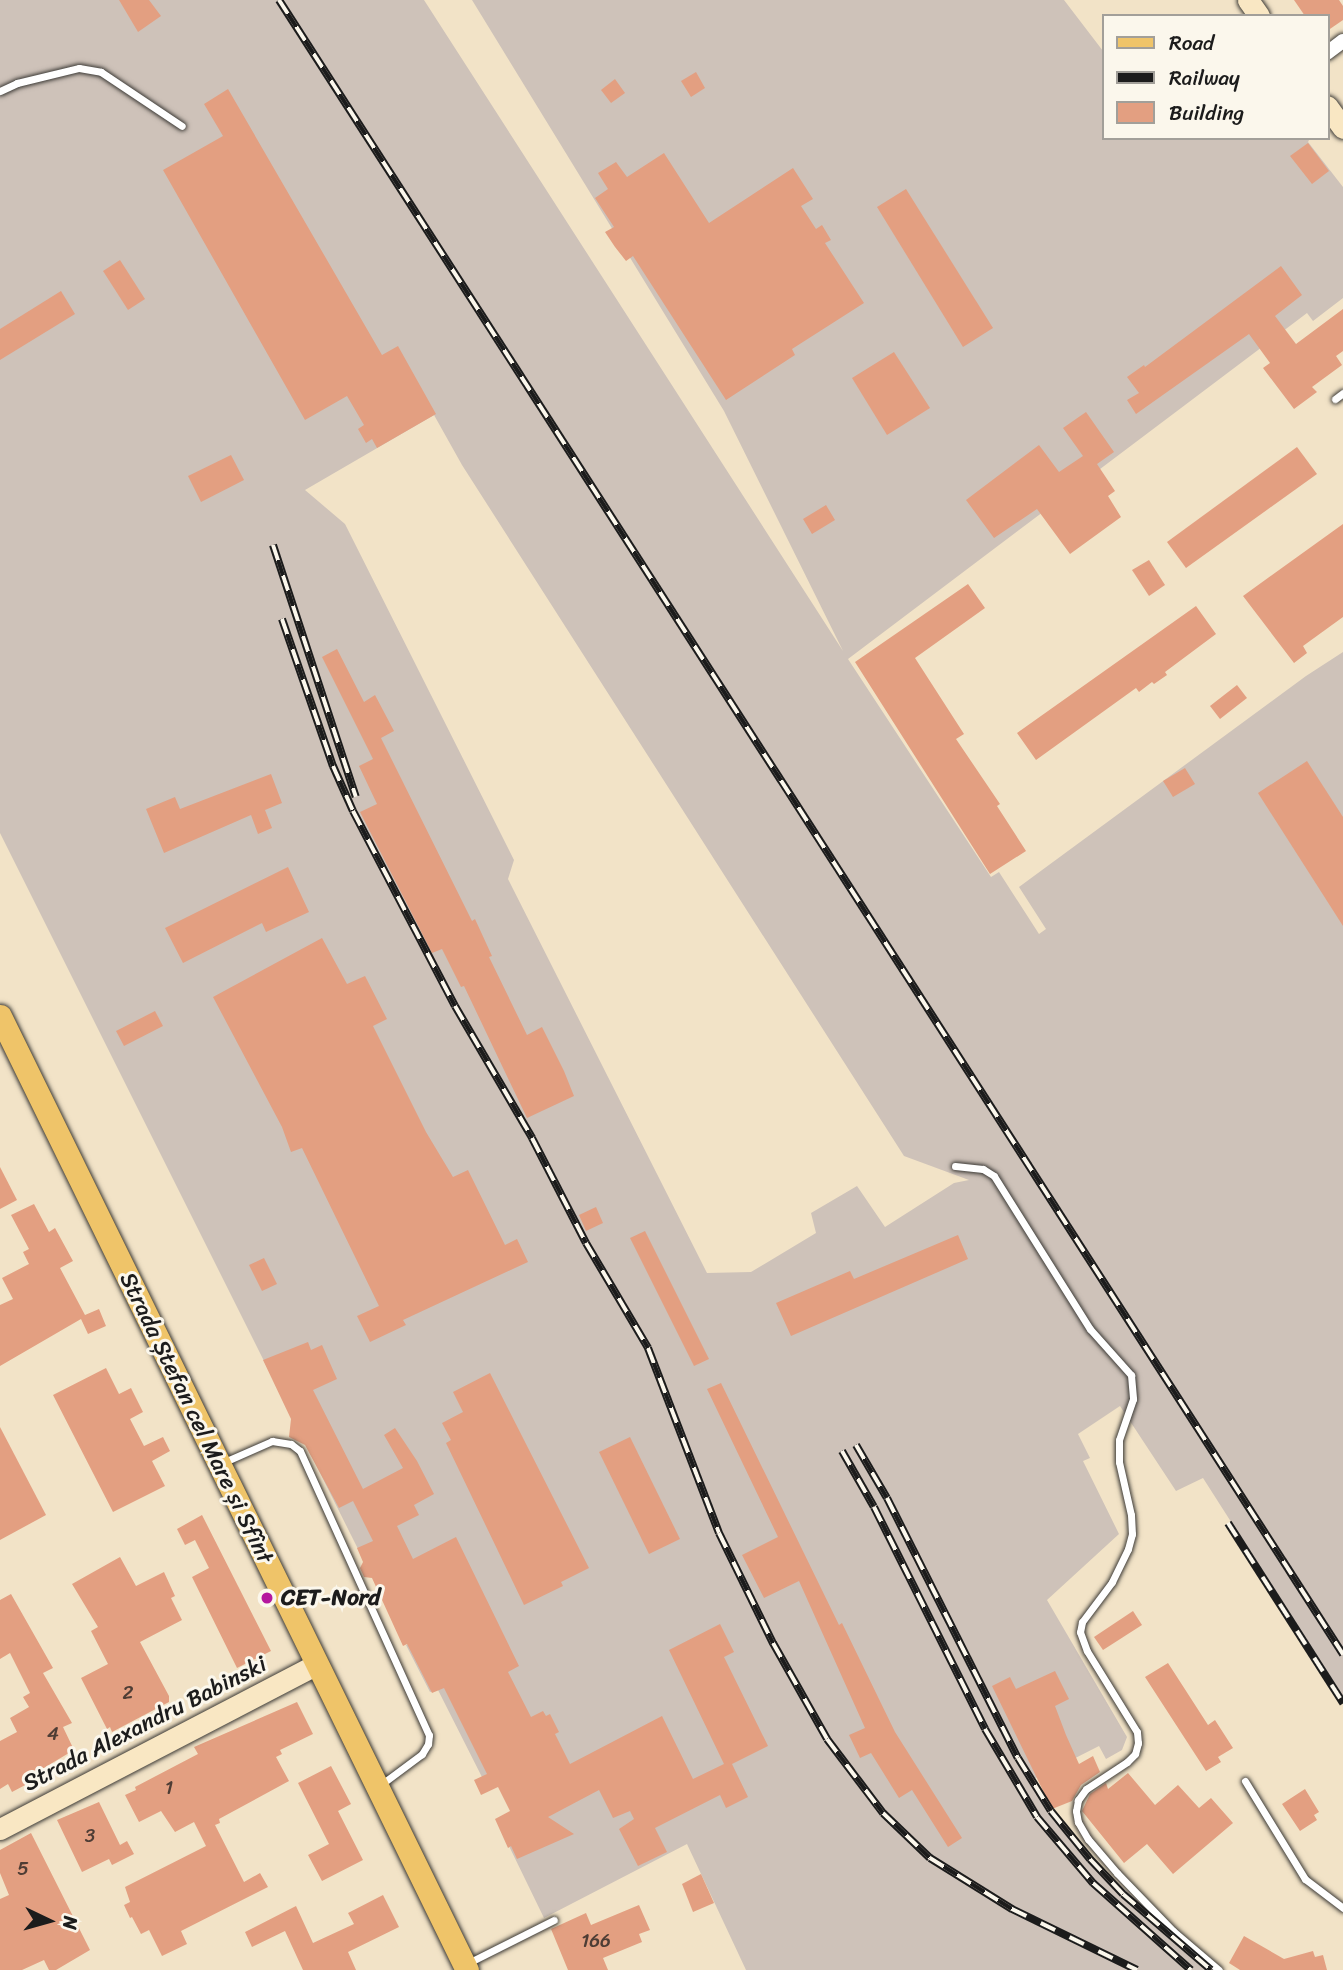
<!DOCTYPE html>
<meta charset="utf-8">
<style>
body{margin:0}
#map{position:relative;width:1343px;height:1970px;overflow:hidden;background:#f2e3c7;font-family:Sriracha,sans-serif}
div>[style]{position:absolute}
.industrial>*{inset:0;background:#cec2b9}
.building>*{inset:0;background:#e39f81}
.roads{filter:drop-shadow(0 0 2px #3c3a36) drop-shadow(0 0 2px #3c3a36)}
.lane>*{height:7px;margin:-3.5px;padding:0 3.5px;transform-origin:3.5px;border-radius:3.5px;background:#fff}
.street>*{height:14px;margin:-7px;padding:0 7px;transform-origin:7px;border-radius:7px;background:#fff}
.secondary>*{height:21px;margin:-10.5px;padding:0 10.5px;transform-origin:10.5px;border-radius:10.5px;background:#f9e7c3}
.primary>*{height:23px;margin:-11.5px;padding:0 11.5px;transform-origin:11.5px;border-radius:11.5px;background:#efc469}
.rail>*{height:8px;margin-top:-4px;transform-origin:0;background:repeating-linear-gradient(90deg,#fbf7ec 0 16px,#1c1c1c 0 32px);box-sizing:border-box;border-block:2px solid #1c1c1c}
.dots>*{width:19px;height:19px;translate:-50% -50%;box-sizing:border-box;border:4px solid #fbf7ec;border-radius:50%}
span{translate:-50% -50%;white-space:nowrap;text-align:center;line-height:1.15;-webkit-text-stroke:6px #fbf7ec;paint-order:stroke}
.number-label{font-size:19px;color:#4e3d35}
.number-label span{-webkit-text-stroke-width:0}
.street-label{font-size:23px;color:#1c1c1c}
.poi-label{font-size:23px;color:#1c1c1c;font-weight:700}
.left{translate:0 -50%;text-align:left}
.legend{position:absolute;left:1102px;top:14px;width:228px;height:126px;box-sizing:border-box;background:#fbf7ec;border:2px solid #a29f99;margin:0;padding:9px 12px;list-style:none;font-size:21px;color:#1c1c1c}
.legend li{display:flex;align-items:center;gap:14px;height:35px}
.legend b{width:35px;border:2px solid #a29f99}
.north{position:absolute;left:14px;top:1886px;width:70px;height:70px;-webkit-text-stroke:5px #fbf7ec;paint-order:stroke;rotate:95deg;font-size:19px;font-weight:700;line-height:28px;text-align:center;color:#1c1c1c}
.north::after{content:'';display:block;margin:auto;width:24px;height:32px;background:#1c1c1c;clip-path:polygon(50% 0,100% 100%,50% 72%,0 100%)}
</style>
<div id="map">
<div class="industrial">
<i style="clip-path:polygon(evenodd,0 0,424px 0,843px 651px,724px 411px,472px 0,1064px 0,1103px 51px,1103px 138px,1310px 138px,1308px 142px,1343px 187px,1343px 298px,1313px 321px,1307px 313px,848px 659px,991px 877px,999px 872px,1039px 934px,1046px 929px,1019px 887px,1306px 676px,1343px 652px,1343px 1697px,1203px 1478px,1176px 1491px,1120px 1406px,1078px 1434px,1090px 1458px,1083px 1461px,1119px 1534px,1047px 1600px,1127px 1737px,1122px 1750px,1106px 1759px,1099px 1746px,1034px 1779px,1050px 1810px,1085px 1853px,1214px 1970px,746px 1970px,687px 1844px,544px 1918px,509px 1846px,519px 1831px,584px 1796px,486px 1785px,438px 1690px,430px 1692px,406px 1645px,441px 1629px,387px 1607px,0 833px,0 0,434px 415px,462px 465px,904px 1156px,969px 1180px,954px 1183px,885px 1227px,857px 1186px,811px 1213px,816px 1233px,751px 1272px,707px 1273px,508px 879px,514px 860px,345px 524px,305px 490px,434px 415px)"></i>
</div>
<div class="building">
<i style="clip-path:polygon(119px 0,149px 0,161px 16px,138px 32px)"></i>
<i style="clip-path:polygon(1294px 0,1339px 0,1343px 6px,1343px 20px,1327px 31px,1327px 16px,1305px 16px)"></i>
<i style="clip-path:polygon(696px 72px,705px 88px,691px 97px,681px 81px)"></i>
<i style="clip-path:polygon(615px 79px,625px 93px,611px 103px,601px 90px)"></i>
<i style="clip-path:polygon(228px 89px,382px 355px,398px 346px,436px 414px,377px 448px,372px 439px,366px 443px,358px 429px,364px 425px,347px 396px,305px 420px,163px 170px,223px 136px,204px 104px)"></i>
<i style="clip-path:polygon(1308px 143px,1329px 171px,1312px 184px,1290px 156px)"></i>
<i style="clip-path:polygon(664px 153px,709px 223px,793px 168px,813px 199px,801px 206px,816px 229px,822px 225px,831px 240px,825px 243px,864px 303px,792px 349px,795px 355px,726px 400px,633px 256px,626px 261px,615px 247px,605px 232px,614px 227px,595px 198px,608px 189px,598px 173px,616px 162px,627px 177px)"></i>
<i style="clip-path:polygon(906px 189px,993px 328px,963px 347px,877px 207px)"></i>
<i style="clip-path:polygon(120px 260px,145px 299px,128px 310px,103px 271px)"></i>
<i style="clip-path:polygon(1281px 266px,1302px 295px,1275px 316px,1296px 344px,1343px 309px,1343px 351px,1336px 356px,1342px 365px,1312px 387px,1317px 392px,1294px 409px,1263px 368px,1270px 363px,1249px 334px,1136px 414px,1127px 400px,1139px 393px,1127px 377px,1144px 365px,1145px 367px)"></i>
<i style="clip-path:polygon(61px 291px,75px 314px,0 360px,0 329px)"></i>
<i style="clip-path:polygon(894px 352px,930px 408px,887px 435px,852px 378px)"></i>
<i style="clip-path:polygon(1086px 412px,1114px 452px,1097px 464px,1115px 491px,1108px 496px,1121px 517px,1070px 554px,1037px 509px,994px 538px,966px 500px,1039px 445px,1059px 472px,1083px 456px,1063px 428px)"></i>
<i style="clip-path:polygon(1297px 447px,1317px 474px,1186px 568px,1167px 542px)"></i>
<i style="clip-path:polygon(231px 455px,244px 480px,201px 502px,188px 476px)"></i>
<i style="clip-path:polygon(826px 505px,835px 520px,812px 534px,803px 519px)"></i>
<i style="clip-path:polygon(1343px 524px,1343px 617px,1303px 646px,1307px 653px,1294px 663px,1243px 596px)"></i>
<i style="clip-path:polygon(1149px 560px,1165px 585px,1149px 596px,1132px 570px)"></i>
<i style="clip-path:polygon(968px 584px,985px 608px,915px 658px,964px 734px,956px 739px,1000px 804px,997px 806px,1026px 851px,990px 874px,855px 662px)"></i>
<i style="clip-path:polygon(1196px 606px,1216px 634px,1165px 672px,1167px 675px,1154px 684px,1152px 682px,1139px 692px,1136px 688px,1036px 760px,1017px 733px)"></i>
<i style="clip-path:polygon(337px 649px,364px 702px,375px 695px,394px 731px,381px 738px,472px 921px,475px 919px,492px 956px,489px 957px,527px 1035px,542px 1027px,564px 1071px,574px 1096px,527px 1118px,464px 986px,461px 987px,442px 949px,432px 953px,360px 812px,377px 804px,359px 766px,373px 759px,322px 657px)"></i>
<i style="clip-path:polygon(1237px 685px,1247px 698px,1220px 719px,1210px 706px)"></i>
<i style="clip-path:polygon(1307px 761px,1343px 817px,1343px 926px,1258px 793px)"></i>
<i style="clip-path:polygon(1185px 768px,1195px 784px,1173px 797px,1163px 781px)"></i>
<i style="clip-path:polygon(271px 774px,282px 803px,265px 810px,272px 828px,258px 834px,251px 815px,164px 853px,146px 809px,175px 797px,180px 809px)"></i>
<i style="clip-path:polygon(288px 867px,309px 912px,266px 932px,262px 923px,183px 963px,165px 928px)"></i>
<i style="clip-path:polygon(322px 938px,347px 984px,365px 976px,387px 1019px,373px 1026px,426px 1132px,453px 1177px,468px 1170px,505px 1245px,517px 1239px,528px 1262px,403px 1320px,406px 1325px,370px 1342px,357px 1316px,379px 1306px,302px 1148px,291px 1152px,282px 1127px,213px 997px)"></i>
<i style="clip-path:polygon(155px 1011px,163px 1026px,124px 1046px,116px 1031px)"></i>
<i style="clip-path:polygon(0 1167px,17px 1200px,0 1209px)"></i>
<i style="clip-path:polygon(34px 1204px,49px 1232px,55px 1228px,73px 1261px,60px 1268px,85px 1315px,99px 1309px,106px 1326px,88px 1334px,81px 1319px,0 1366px,0 1305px,13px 1299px,2px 1278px,29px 1264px,23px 1252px,29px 1249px,11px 1215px)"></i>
<i style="clip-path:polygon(596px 1207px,603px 1223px,586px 1231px,579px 1215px)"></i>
<i style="clip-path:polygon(645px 1231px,709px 1359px,694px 1366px,630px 1238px)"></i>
<i style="clip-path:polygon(958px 1235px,968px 1259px,791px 1336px,776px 1303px,850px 1271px,854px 1279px)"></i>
<i style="clip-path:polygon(264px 1258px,277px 1284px,262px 1291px,249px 1265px)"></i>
<i style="clip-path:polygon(308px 1342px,311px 1350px,322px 1345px,337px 1379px,313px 1390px,363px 1489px,403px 1468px,384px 1435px,395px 1428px,417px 1461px,434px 1494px,414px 1505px,419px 1515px,397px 1526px,413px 1559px,456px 1537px,519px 1666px,508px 1672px,531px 1717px,543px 1711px,546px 1716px,550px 1714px,559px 1732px,555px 1734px,570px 1764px,662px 1716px,693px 1779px,724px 1764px,669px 1650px,720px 1624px,734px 1652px,724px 1657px,768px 1746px,732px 1764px,748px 1797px,726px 1808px,720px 1795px,655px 1828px,667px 1852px,638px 1866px,619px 1829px,634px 1819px,630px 1811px,613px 1818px,599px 1790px,548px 1817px,574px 1834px,517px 1859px,511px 1846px,508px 1848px,495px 1819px,510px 1811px,498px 1787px,481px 1795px,474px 1780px,487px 1774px,444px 1688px,432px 1693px,407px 1644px,403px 1646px,372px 1578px,364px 1577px,360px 1568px,363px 1562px,357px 1548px,373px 1541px,353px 1501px,339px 1508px,305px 1445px,289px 1437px,291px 1419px,263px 1360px)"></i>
<i style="clip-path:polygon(106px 1368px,119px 1394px,131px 1388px,143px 1412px,130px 1419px,144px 1446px,163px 1437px,170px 1451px,152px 1461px,165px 1486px,113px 1512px,53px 1395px)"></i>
<i style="clip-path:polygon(490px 1373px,589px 1568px,561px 1582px,563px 1586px,524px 1605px,446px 1443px,451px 1440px,442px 1423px,463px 1412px,453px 1392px)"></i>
<i style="clip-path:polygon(721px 1383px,839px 1625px,842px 1623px,895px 1732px,962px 1838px,948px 1847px,912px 1790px,899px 1798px,871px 1753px,860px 1758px,849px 1735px,865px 1728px,799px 1581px,764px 1598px,742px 1555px,778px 1537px,707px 1389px)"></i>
<i style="clip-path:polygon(0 1427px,46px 1515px,0 1540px)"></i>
<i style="clip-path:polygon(630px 1437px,680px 1539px,649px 1554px,599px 1452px)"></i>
<i style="clip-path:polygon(202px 1515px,271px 1651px,237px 1668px,192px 1577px,209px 1568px,195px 1540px,185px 1545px,177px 1529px)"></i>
<i style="clip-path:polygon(120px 1557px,136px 1586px,164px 1572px,175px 1596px,171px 1598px,182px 1620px,140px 1642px,169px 1696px,169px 1702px,112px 1732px,110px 1727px,107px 1729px,81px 1678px,108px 1664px,91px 1631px,98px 1627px,72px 1584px)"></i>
<i style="clip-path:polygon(11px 1594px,53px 1668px,43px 1673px,72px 1723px,63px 1727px,74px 1750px,27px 1778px,29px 1783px,12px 1792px,8px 1784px,0 1789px,0 1741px,17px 1732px,10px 1718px,29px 1707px,23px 1697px,30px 1693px,10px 1653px,0 1659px,0 1600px)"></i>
<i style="clip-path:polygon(1133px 1611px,1142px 1625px,1103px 1650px,1094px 1637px)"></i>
<i style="clip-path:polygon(1168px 1663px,1208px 1725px,1215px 1720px,1233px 1748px,1218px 1757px,1221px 1762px,1206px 1771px,1145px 1677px)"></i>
<i style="clip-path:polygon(1055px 1671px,1069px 1699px,1055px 1706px,1066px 1735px,1079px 1764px,1093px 1756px,1100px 1772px,1081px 1785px,1072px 1801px,1052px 1809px,992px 1686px,1010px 1677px,1016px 1689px)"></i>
<i style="clip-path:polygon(297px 1702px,313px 1734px,280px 1750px,282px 1754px,276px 1757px,289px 1781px,219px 1819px,220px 1823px,215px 1825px,244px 1882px,260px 1873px,268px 1887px,181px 1931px,187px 1944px,162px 1956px,149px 1930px,141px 1934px,132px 1917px,130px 1918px,124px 1905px,130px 1902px,125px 1887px,206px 1846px,194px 1822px,175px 1832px,161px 1811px,139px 1822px,125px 1795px,136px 1790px,135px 1787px,198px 1754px,194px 1747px)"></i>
<i style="clip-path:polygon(331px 1766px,351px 1804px,338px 1811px,363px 1860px,322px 1881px,308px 1855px,329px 1844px,298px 1783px)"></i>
<i style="clip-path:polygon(1128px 1773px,1155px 1805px,1178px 1785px,1199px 1808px,1211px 1798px,1233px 1823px,1173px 1874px,1147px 1844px,1124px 1863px,1082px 1811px,1090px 1794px,1106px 1783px,1108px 1789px)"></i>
<i style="clip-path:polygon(1305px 1789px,1319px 1812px,1314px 1815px,1317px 1820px,1300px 1831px,1282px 1804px)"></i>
<i style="clip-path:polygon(99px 1802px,120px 1845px,127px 1841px,134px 1854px,112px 1865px,109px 1859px,82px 1872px,57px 1820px)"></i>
<i style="clip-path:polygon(31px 1833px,90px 1950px,56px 1970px,49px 1970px,44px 1960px,22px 1970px,0 1970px,0 1899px,9px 1895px,0 1873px,0 1850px)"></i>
<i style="clip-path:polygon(701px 1874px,714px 1903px,693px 1912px,682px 1884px)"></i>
<i style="clip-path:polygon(383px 1895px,399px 1927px,348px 1952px,356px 1970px,303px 1970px,285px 1931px,252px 1947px,245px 1932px,296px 1906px,313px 1943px,354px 1924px,348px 1913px)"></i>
<i style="clip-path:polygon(639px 1905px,650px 1930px,639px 1934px,642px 1942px,603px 1958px,608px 1970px,568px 1970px,551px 1929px,586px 1913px,591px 1925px)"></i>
<i style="clip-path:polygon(1244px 1936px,1284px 1959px,1313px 1951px,1315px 1957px,1323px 1955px,1327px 1970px,1240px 1970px,1229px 1963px)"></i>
</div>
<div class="roads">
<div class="lane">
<i style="left:0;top:91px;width:19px;rotate:-25deg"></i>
<i style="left:17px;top:83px;width:64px;rotate:-13.6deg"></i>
<i style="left:79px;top:68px;width:22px;rotate:10deg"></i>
<i style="left:101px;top:72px;width:97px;rotate:33.7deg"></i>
<i style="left:1335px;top:399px;width:10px;rotate:-37deg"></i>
<i style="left:955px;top:1166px;width:28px;rotate:6deg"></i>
<i style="left:983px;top:1169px;width:13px;rotate:32deg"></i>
<i style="left:994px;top:1176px;width:181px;rotate:57.9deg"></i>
<i style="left:1090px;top:1329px;width:62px;rotate:48.3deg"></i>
<i style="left:1131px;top:1375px;width:24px;rotate:85deg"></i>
<i style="left:1133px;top:1399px;width:43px;rotate:108.9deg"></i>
<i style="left:1119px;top:1440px;width:22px;rotate:90deg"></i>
<i style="left:1119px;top:1462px;width:54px;rotate:77.2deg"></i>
<i style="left:1131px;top:1515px;width:19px;rotate:87deg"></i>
<i style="left:1132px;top:1534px;width:16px;rotate:105deg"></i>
<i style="left:1128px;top:1549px;width:37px;rotate:116deg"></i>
<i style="left:1112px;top:1582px;width:50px;rotate:126.9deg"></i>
<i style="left:1082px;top:1622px;width:10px;rotate:101deg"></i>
<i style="left:1080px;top:1632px;width:20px;rotate:70deg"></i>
<i style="left:1087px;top:1651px;width:95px;rotate:58.3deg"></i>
<i style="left:1137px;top:1732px;width:11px;rotate:85deg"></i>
<i style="left:1138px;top:1743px;width:11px;rotate:105deg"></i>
<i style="left:1135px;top:1754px;width:11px;rotate:135deg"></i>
<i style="left:1127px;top:1762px;width:49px;rotate:146.6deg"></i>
<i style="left:1086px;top:1789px;width:14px;rotate:126deg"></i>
<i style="left:1078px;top:1800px;width:11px;rotate:100deg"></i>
<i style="left:1076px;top:1811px;width:11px;rotate:80deg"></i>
<i style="left:1078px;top:1822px;width:20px;rotate:60deg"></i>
<i style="left:1088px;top:1839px;width:45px;rotate:49.5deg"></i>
<i style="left:1117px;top:1873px;width:81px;rotate:46deg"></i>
<i style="left:1173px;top:1931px;width:60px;rotate:40.3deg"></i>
<i style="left:222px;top:1463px;width:55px;rotate:-23.7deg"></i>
<i style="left:272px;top:1441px;width:19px;rotate:9deg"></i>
<i style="left:291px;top:1444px;width:11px;rotate:38deg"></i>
<i style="left:300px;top:1451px;width:312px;rotate:65.6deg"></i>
<i style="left:429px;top:1735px;width:9px;rotate:96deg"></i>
<i style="left:428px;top:1744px;width:12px;rotate:121deg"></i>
<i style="left:422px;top:1754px;width:54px;rotate:143.3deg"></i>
<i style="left:1245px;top:1781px;width:115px;rotate:58.5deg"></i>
<i style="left:1305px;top:1879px;width:48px;rotate:37.3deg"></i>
<i style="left:468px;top:1963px;width:96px;rotate:-26.6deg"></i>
</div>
<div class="street">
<i style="left:1327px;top:53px;width:20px;rotate:-37deg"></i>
</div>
<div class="secondary">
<i style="left:1248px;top:0;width:19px;rotate:55deg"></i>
<i style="left:1327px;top:106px;width:27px;rotate:54deg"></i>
<i style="left:0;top:1829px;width:355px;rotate:-27.5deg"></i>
</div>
<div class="primary">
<i style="left:0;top:1016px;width:1062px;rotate:63.92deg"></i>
</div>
</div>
<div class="rail">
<i style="left:279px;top:0;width:1967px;rotate:57.25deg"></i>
<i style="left:273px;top:545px;width:265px;rotate:71.8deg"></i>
<i style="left:282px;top:619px;width:156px;rotate:70.9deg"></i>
<i style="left:333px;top:766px;width:49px;rotate:66deg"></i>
<i style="left:353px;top:811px;width:220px;rotate:62.4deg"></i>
<i style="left:455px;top:1006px;width:153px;rotate:59.7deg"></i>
<i style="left:532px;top:1138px;width:118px;rotate:62.8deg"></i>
<i style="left:586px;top:1243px;width:122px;rotate:59.4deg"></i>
<i style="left:648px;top:1348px;width:198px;rotate:69deg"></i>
<i style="left:719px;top:1533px;width:123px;rotate:63.9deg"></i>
<i style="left:773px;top:1643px;width:110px;rotate:60.6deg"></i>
<i style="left:827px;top:1739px;width:93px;rotate:52.9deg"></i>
<i style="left:883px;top:1813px;width:65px;rotate:43.8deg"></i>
<i style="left:930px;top:1858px;width:97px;rotate:31.9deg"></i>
<i style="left:1012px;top:1909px;width:139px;rotate:26deg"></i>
<i style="left:856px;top:1445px;width:61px;rotate:59.7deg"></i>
<i style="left:887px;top:1498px;width:291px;rotate:63.3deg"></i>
<i style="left:1018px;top:1758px;width:62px;rotate:58.1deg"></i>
<i style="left:1051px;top:1811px;width:62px;rotate:50.9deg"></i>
<i style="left:1090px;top:1859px;width:48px;rotate:46.7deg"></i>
<i style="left:1123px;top:1894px;width:116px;rotate:40.8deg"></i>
<i style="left:842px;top:1451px;width:64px;rotate:60.3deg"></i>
<i style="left:874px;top:1507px;width:248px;rotate:63.4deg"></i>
<i style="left:985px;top:1729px;width:102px;rotate:59.4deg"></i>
<i style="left:1037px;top:1817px;width:87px;rotate:49.7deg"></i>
<i style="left:1093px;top:1883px;width:131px;rotate:41.6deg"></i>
<i style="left:1228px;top:1523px;width:214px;rotate:57.4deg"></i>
</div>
<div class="dots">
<i style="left:267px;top:1598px;background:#b5179e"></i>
</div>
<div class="number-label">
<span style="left:128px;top:1693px">2</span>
<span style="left:53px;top:1734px">4</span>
<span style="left:169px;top:1788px">1</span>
<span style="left:90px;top:1836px">3</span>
<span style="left:23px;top:1869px">5</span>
<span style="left:596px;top:1941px">166</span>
</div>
<div class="street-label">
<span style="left:196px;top:1418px;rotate:64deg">Strada Ștefan cel Mare și Sfînt</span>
<span style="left:145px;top:1724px;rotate:-27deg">Strada Alexandru Babinski</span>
</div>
<div class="poi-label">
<span class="left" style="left:281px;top:1598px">CET-Nord</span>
</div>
<ul class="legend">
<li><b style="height:9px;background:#efc469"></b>Road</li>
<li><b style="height:9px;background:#1c1c1c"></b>Railway</li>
<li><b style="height:19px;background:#e39f81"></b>Building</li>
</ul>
<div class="north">N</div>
</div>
